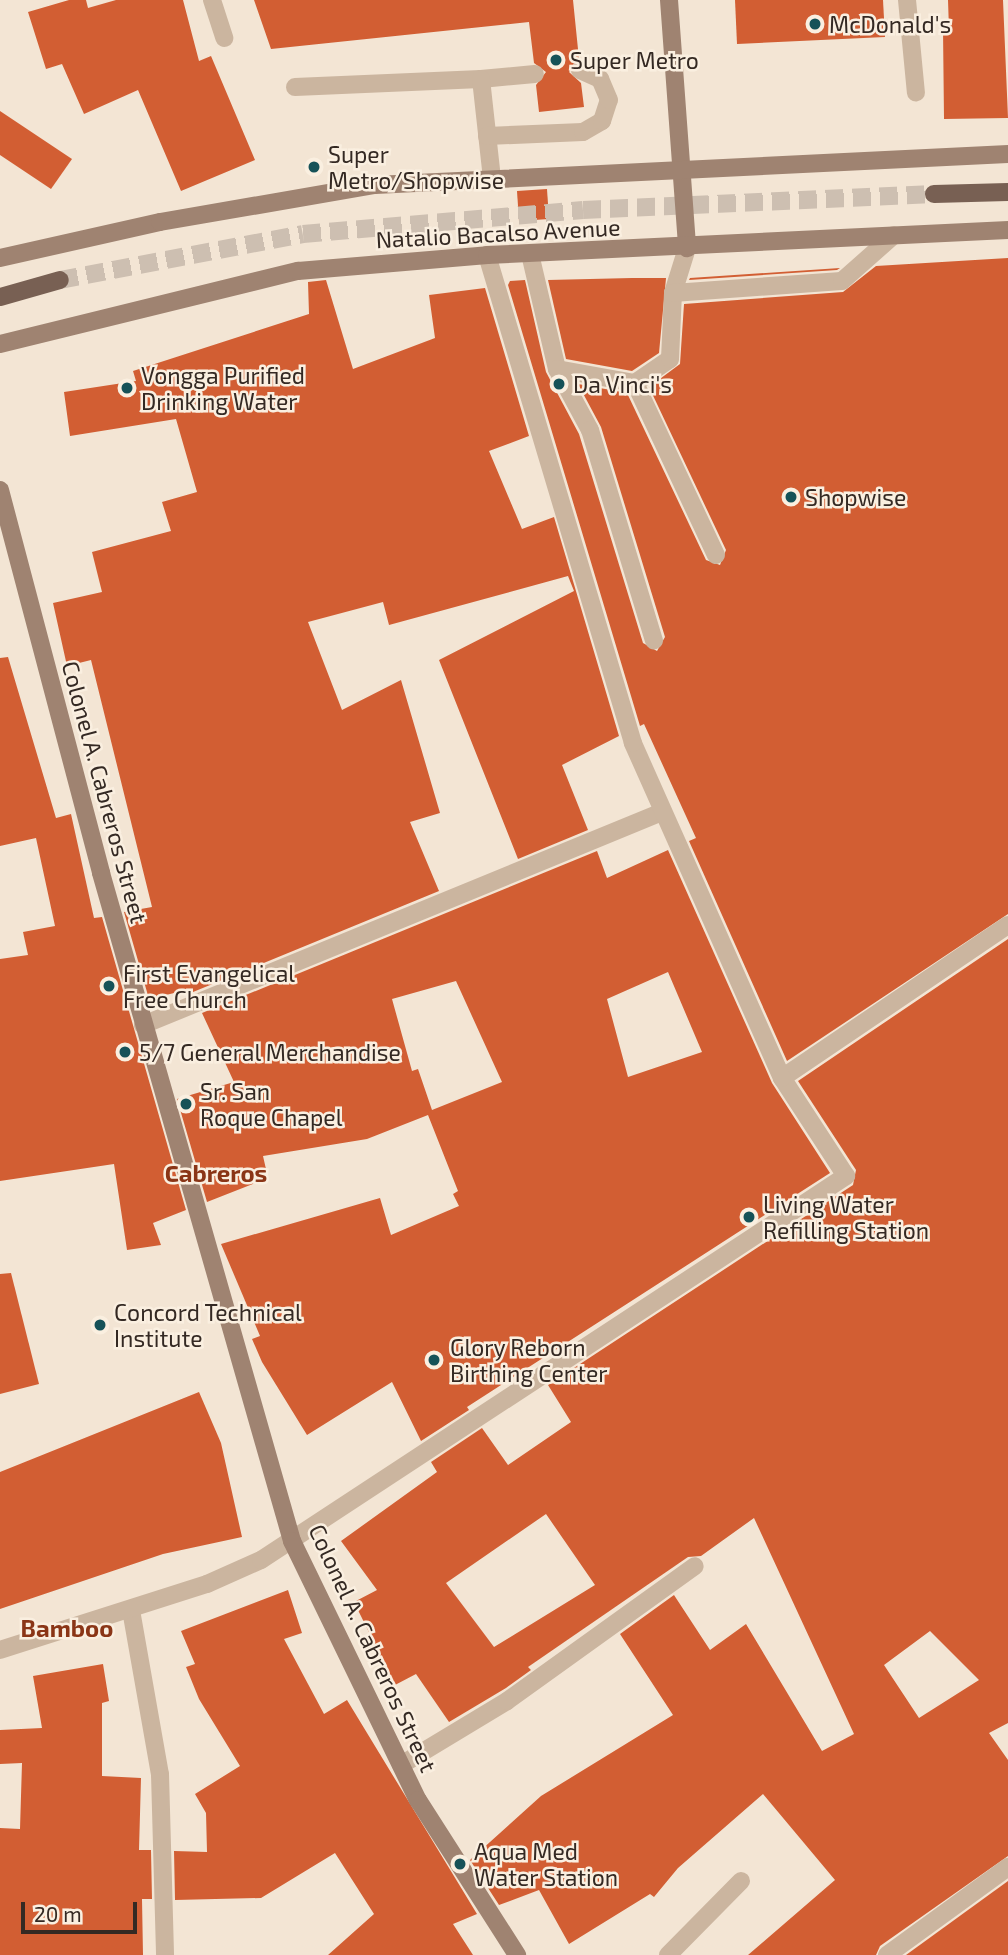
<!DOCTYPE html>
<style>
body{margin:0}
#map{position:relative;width:1008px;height:1955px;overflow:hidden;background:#f3e5d4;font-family:"Exo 2",sans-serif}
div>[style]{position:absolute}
.building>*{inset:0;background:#d25e33}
.primary-tunnel>*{height:18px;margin-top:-9px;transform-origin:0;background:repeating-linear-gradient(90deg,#cdbfb1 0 18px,transparent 0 27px)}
.lane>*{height:18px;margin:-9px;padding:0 9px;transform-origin:9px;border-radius:9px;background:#cbb59f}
.street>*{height:18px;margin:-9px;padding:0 9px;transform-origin:9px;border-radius:9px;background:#cbb59f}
.secondary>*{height:18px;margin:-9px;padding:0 9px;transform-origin:9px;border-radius:9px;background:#9f8371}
.primary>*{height:18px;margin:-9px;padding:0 9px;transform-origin:9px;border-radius:9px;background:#786053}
.dots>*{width:19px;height:19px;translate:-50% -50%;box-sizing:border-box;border:4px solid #faefe0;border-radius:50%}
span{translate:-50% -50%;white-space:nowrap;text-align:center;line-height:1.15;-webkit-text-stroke:5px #faefe0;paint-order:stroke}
.poi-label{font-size:23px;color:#342923}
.left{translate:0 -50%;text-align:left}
.street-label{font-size:23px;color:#342923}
.neighbourhood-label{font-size:24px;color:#8a3516;font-weight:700}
.scale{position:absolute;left:21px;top:1902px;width:116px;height:32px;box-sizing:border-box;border:4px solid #342923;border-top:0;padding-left:9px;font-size:21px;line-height:24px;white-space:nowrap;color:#342923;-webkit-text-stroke:5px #faefe0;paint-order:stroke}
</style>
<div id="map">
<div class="building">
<i style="clip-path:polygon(69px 0,86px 0,88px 8px,116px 0,183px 0,199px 61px,211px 56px,255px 160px,181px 191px,138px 90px,84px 114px,62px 64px,46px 69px,28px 12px)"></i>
<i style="clip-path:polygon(254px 0,573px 0,579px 59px,569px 72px,581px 83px,584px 107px,539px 112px,536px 85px,546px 72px,534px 63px,529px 22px,271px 49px)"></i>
<i style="clip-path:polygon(735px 0,883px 0,885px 37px,737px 44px)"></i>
<i style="clip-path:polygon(948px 0,1003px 0,1008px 118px,944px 119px,943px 30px,949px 30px)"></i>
<i style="clip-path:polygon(0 111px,72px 159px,51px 189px,0 155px)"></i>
<i style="clip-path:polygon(547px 189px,549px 219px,519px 221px,517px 191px)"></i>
<i style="clip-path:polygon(1008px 258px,1008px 914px,787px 1061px,689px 841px,696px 838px,644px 724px,640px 726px,508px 285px,510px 281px,525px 280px,546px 372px,579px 434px,643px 643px,657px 651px,665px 637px,601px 427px,578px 384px,627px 393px,706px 560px,720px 565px,726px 550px,649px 387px,680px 364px,684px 304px,843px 292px,876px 266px)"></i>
<i style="clip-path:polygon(840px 268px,837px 270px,689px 280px,690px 278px)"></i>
<i style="clip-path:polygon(632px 278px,666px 278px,659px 353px,632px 371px,566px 359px,548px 280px)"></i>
<i style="clip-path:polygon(326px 280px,353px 369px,435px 338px,429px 295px,485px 288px,529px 436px,489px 451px,522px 529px,554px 517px,619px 736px,562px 765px,588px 830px,518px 859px,439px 660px,574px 591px,568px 576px,389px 625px,383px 602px,308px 622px,342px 710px,401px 680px,440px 813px,410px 822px,439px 891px,193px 992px,191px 989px,149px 999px,124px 912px,152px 907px,91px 660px,67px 666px,53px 603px,102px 592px,92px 552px,171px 531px,162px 502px,197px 492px,176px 419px,70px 436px,64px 392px,136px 381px,133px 371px,309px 314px,308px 282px)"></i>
<i style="clip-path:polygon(8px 657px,56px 818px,71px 814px,94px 918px,102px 917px,186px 1210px,153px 1223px,161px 1245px,127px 1250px,114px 1164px,0 1181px,0 959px,28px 955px,23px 932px,55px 926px,36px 838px,0 846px,0 658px)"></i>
<i style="clip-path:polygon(evenodd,668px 850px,772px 1083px,830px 1173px,467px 1407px,469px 1410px,421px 1441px,392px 1382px,307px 1435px,262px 1362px,252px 1339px,260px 1336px,221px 1244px,380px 1198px,391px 1235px,459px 1206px,453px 1194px,458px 1191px,428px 1115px,367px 1139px,263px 1156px,268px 1178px,207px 1202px,177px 1099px,234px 1082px,202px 1013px,597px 851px,607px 878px,668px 850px,668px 972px,702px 1052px,628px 1077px,607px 999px,668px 972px,668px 850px,456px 981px,502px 1082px,432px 1110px,418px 1069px,412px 1071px,392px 999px,456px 981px)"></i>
<i style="clip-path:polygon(evenodd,1008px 939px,1008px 1723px,989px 1733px,1008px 1760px,1008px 1856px,880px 1946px,876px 1955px,748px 1955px,835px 1880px,763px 1794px,678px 1868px,654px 1897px,650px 1894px,569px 1944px,539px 1890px,499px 1905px,470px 1860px,541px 1796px,673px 1715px,620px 1634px,674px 1595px,710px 1650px,746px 1624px,822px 1751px,854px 1734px,754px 1518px,701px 1556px,688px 1557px,528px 1667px,531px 1670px,506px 1688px,449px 1722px,416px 1674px,395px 1685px,354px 1602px,377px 1590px,341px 1541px,437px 1472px,431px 1462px,482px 1428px,508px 1465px,571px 1422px,548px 1385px,853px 1185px,856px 1170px,798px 1081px,1008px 939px,546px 1514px,595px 1585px,494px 1647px,446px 1583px,546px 1514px,1008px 939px,930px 1631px,979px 1680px,919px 1718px,884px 1665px,930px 1631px)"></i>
<i style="clip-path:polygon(11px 1273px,39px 1384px,0 1394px,0 1274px)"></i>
<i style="clip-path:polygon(199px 1392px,221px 1443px,242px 1537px,163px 1554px,0 1609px,0 1472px)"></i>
<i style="clip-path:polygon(288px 1590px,302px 1633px,284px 1639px,324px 1714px,347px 1700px,477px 1914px,453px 1924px,473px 1955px,328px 1955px,374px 1914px,335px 1853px,261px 1898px,175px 1900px,174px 1851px,207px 1852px,206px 1813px,195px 1794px,240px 1766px,199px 1699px,186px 1667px,195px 1664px,181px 1631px)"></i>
<i style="clip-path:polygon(103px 1664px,109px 1701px,102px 1703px,102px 1776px,141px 1778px,139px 1850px,151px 1850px,152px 1899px,142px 1899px,143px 1955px,0 1955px,0 1828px,20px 1829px,22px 1763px,0 1764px,0 1730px,42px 1728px,33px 1676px)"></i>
<i style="clip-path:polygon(1008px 1881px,1008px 1955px,906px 1955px)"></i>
</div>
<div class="primary-tunnel">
<i style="left:60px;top:280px;width:247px;rotate:-10.7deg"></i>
<i style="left:303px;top:234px;width:281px;rotate:-4.9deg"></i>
<i style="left:583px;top:210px;width:351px;rotate:-2.6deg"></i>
</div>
<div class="lane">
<i style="left:907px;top:0;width:93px;rotate:84.5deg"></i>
<i style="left:481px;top:79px;width:54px;rotate:-5.3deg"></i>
<i style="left:295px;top:87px;width:186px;rotate:-2.5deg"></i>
<i style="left:481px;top:79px;width:100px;rotate:83.7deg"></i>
<i style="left:487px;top:136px;width:96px;rotate:-2.4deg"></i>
<i style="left:583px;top:132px;width:22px;rotate:-30deg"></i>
<i style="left:602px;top:121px;width:22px;rotate:-72deg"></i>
<i style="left:609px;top:100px;width:23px;rotate:-113deg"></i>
<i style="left:600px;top:79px;width:22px;rotate:-156deg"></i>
<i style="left:530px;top:254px;width:118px;rotate:76.8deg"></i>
<i style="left:557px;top:369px;width:69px;rotate:61.6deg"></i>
<i style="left:590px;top:430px;width:220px;rotate:73.1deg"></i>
<i style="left:673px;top:293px;width:47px;rotate:-72.7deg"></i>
<i style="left:557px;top:369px;width:79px;rotate:10.2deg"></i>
<i style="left:635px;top:383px;width:42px;rotate:-34.4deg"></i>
<i style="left:670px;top:359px;width:66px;rotate:-87.4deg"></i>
<i style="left:673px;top:293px;width:169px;rotate:-4.1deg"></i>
<i style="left:842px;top:281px;width:69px;rotate:-41.5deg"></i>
<i style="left:635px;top:383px;width:190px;rotate:64.8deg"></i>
<i style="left:782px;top:1078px;width:273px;rotate:-34.1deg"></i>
<i style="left:401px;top:1765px;width:124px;rotate:-31.1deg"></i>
<i style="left:507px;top:1701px;width:231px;rotate:-35.7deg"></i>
<i style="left:668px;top:1955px;width:104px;rotate:-45.4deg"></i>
</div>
<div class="street">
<i style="left:212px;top:0;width:40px;rotate:72deg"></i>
<i style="left:143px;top:1025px;width:561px;rotate:-22.31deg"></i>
<i style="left:131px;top:1610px;width:167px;rotate:80deg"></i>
<i style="left:160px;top:1774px;width:181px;rotate:88.4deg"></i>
<i style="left:0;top:1650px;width:217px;rotate:-17.7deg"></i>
<i style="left:207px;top:1584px;width:59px;rotate:-24deg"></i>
<i style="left:261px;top:1560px;width:700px;rotate:-33.28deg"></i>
<i style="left:846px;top:1176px;width:117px;rotate:-123.1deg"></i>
<i style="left:782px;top:1078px;width:367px;rotate:-114deg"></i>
<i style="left:633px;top:743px;width:509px;rotate:-106.66deg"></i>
<i style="left:887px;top:1955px;width:150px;rotate:-36deg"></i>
</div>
<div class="secondary">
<i style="left:669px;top:0;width:249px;rotate:85.8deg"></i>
<i style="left:0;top:258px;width:164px;rotate:-12.7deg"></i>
<i style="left:160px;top:222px;width:218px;rotate:-9.8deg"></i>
<i style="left:375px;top:185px;width:634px;rotate:-2.8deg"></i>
<i style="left:0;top:344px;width:307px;rotate:-13.8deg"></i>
<i style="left:298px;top:271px;width:190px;rotate:-4.8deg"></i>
<i style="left:487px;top:255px;width:522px;rotate:-2.75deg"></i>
<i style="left:0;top:490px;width:396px;rotate:75.2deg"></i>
<i style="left:101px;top:873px;width:695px;rotate:74.04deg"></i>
<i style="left:292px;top:1541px;width:288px;rotate:64.1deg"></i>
<i style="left:418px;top:1800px;width:184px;rotate:57.4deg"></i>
</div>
<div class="primary">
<i style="left:934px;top:194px;width:74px;rotate:-1.5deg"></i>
<i style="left:0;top:297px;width:62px;rotate:-15.8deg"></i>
</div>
<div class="dots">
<i style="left:815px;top:24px;background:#165258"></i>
<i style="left:556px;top:60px;background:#165258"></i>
<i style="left:314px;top:167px;background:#165258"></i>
<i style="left:559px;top:384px;background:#165258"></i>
<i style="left:127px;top:388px;background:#165258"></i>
<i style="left:791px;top:497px;background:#165258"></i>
<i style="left:109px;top:986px;background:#165258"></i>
<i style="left:125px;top:1052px;background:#165258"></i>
<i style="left:186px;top:1104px;background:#165258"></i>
<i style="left:749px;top:1217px;background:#165258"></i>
<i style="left:100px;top:1325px;background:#165258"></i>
<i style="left:434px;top:1360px;background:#165258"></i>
<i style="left:460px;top:1864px;background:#165258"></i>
</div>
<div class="poi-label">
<span class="left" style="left:829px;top:24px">McDonald's</span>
<span class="left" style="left:570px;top:60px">Super Metro</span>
<span class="left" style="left:328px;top:167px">Super<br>Metro/Shopwise</span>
<span class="left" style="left:141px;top:388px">Vongga Purified<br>Drinking Water</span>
<span class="left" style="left:573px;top:384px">Da Vinci's</span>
<span class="left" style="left:805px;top:497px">Shopwise</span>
<span class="left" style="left:123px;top:986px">First Evangelical<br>Free Church</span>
<span class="left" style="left:139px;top:1052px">5/7 General Merchandise</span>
<span class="left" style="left:200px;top:1104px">Sr. San<br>Roque Chapel</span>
<span class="left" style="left:763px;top:1217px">Living Water<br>Refilling Station</span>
<span class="left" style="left:114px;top:1325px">Concord Technical<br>Institute</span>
<span class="left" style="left:450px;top:1360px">Glory Reborn<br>Birthing Center</span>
<span class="left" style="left:474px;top:1864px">Aqua Med<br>Water Station</span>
</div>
<div class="street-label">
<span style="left:498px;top:233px;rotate:-3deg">Natalio Bacalso Avenue</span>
<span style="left:105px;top:792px;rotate:75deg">Colonel A. Cabreros Street</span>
<span style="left:373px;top:1648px;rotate:65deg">Colonel A. Cabreros Street</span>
</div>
<div class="neighbourhood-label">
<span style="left:216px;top:1173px">Cabreros</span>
<span style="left:67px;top:1628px">Bamboo</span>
</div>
<div class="scale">20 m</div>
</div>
